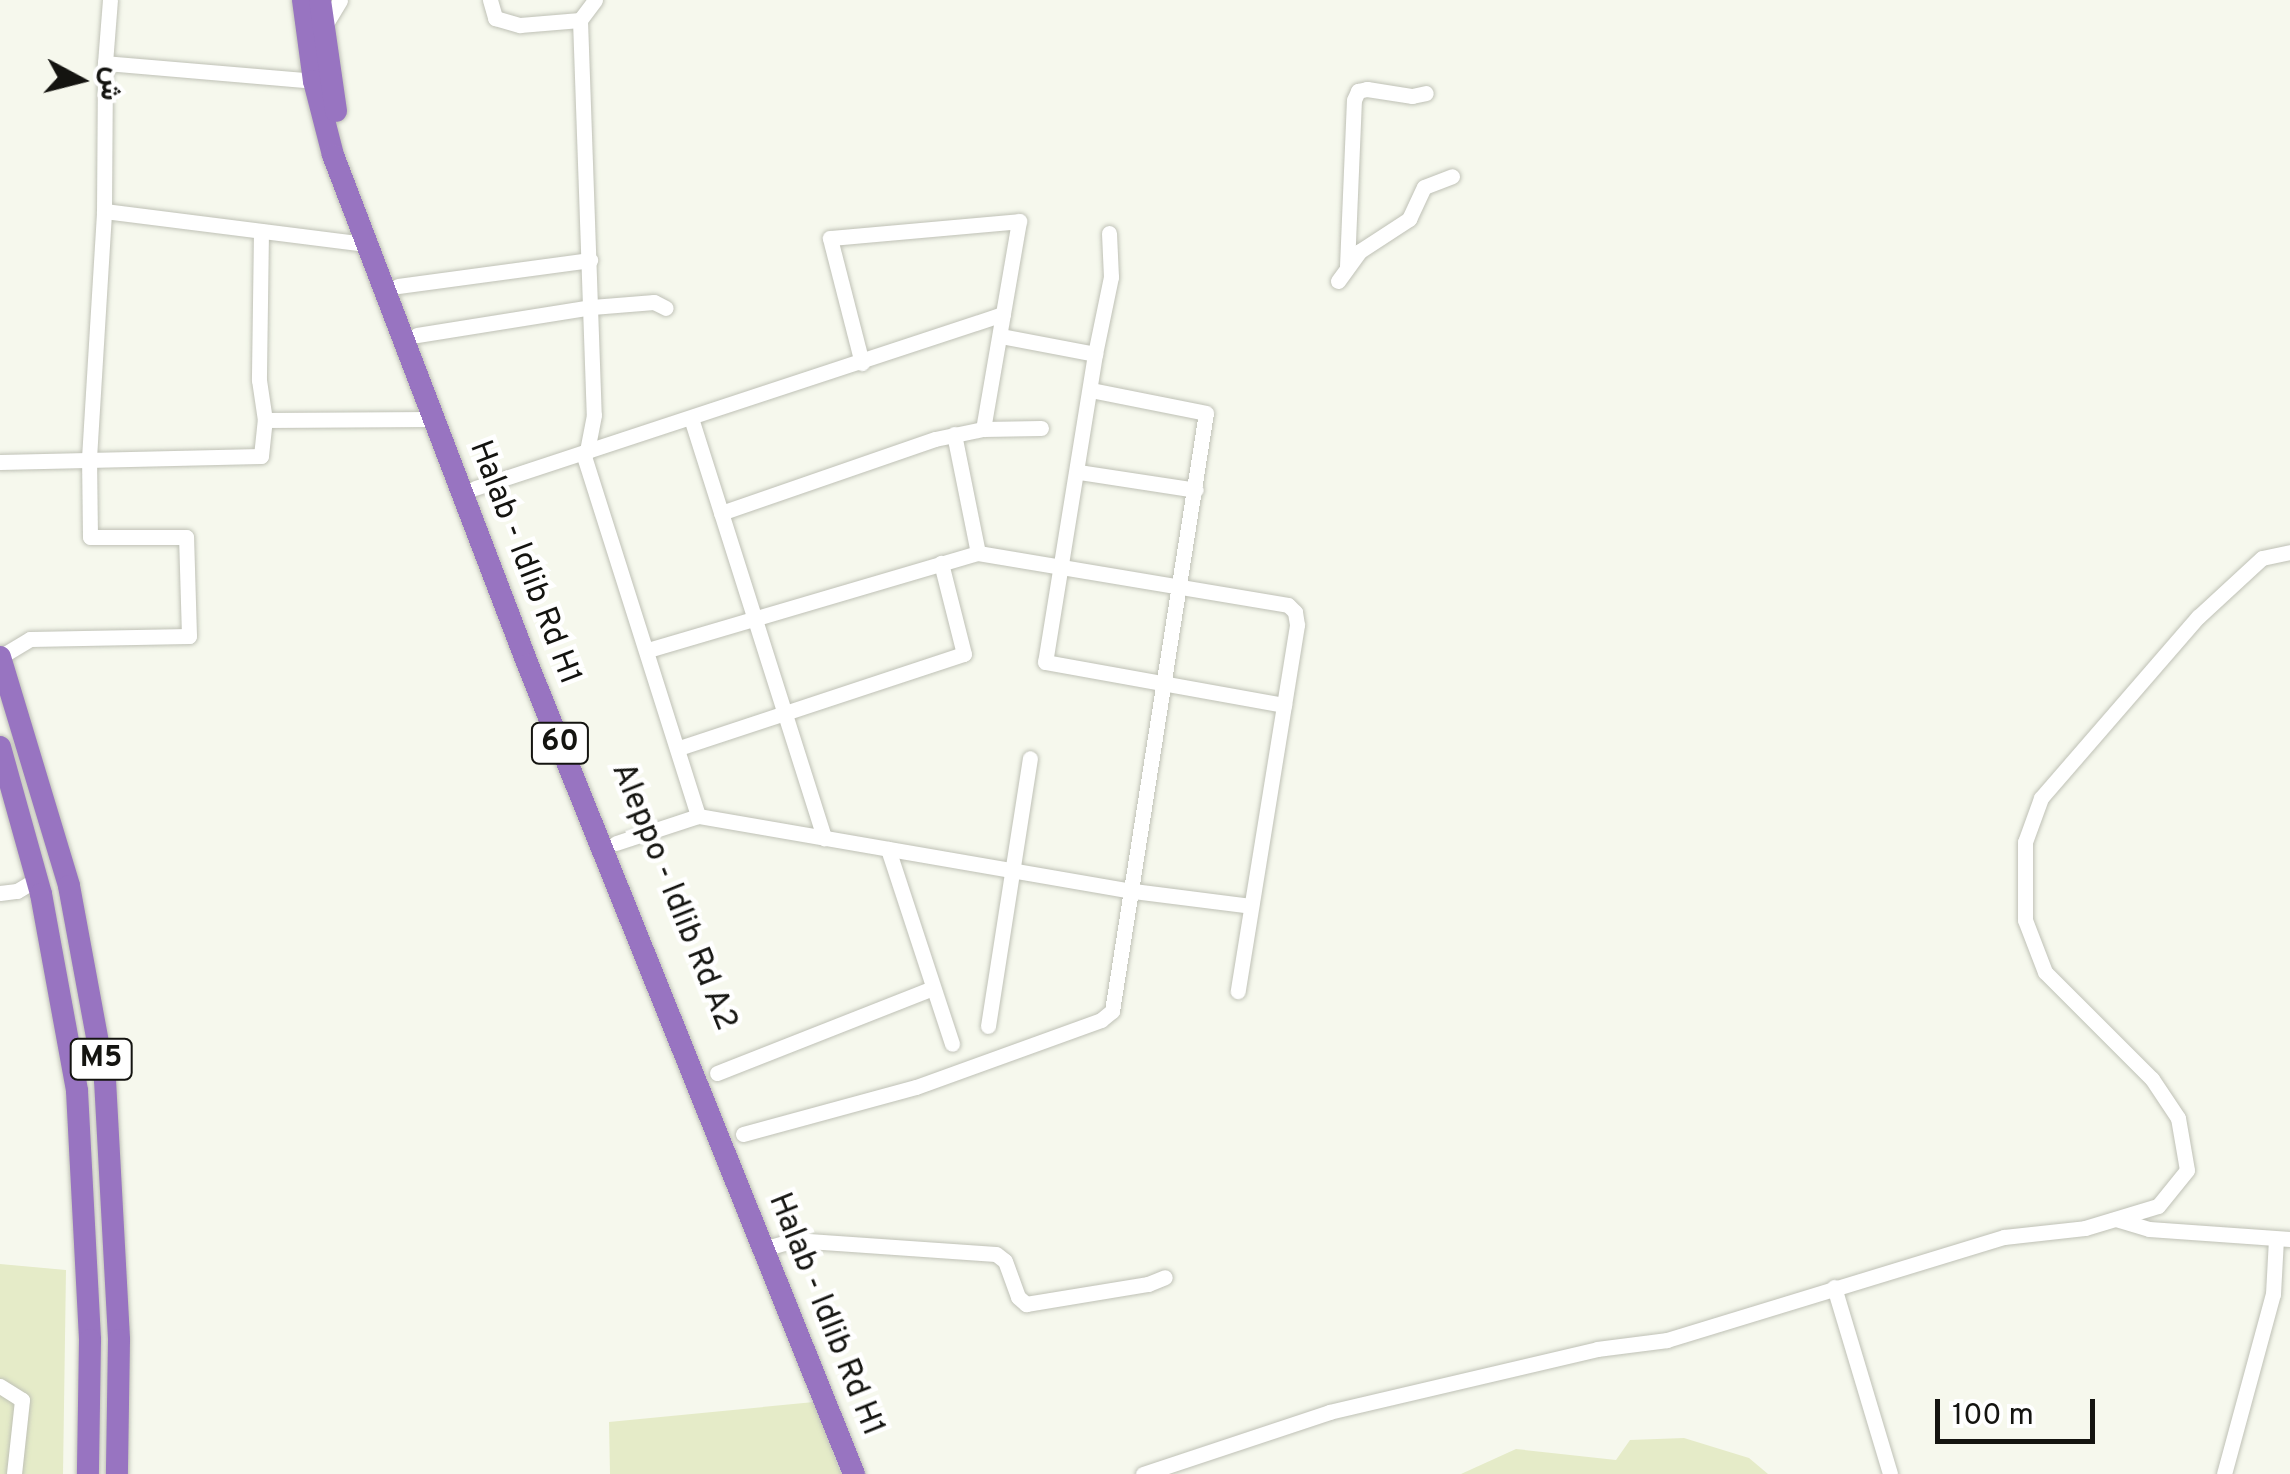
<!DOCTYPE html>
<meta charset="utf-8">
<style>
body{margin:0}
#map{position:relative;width:2290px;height:1474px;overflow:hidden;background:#f6f8ed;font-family:Overpass,Vazirmatn,sans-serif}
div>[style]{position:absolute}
.green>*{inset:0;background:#e5ebc8}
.roads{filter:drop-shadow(0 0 2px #bfc1b6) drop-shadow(0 0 2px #bfc1b6)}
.minor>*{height:15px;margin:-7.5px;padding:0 7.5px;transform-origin:7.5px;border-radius:7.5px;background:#fff}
.highway>*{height:22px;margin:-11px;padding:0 11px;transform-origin:11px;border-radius:11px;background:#9874c1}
span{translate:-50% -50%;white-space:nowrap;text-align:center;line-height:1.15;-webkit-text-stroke:9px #fff;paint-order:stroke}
.shield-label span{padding:2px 8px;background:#fff;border:2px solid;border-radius:8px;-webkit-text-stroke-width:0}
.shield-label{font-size:30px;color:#141410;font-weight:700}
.street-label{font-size:32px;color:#141410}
.north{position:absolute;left:30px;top:30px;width:100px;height:100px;-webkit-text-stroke:8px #fff;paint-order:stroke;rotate:97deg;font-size:28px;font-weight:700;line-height:40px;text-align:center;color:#141410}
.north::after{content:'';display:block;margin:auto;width:35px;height:45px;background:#141410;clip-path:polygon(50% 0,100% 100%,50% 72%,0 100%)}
.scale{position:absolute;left:1935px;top:1399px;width:160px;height:45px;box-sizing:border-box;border:5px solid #141410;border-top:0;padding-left:12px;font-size:30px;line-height:35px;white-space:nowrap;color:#141410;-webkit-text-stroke:8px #fff;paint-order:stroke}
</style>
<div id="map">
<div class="green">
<i style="clip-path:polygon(0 1264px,66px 1270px,63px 1474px,0 1474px)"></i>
<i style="clip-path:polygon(814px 1402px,841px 1474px,610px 1474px,609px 1422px)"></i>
<i style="clip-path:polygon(1684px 1438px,1749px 1458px,1768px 1474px,1461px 1474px,1516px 1449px,1616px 1460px,1630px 1440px)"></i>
</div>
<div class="roads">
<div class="minor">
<i style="left:490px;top:0;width:19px;rotate:74deg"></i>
<i style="left:495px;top:18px;width:26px;rotate:16deg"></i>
<i style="left:520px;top:25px;width:60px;rotate:-4.8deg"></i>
<i style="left:580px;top:20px;width:25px;rotate:-53deg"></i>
<i style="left:580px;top:20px;width:395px;rotate:88deg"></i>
<i style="left:594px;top:415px;width:38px;rotate:101deg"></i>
<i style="left:324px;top:27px;width:31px;rotate:-59deg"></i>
<i style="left:105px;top:63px;width:63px;rotate:-85.5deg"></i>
<i style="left:104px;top:211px;width:265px;rotate:7.2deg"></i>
<i style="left:261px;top:231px;width:149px;rotate:90.8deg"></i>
<i style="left:259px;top:380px;width:40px;rotate:81.5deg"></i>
<i style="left:1347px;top:266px;width:166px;rotate:-87.6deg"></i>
<i style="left:1354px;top:100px;width:10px;rotate:-66deg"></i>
<i style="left:1358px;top:91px;width:9px;rotate:-13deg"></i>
<i style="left:1367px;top:89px;width:46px;rotate:8.8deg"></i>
<i style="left:1412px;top:96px;width:14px;rotate:-12deg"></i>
<i style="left:1338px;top:281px;width:37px;rotate:-54deg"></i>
<i style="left:1360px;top:251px;width:59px;rotate:-33.1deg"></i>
<i style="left:1409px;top:219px;width:35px;rotate:-65deg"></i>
<i style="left:1424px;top:187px;width:30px;rotate:-21deg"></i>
<i style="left:398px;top:286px;width:194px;rotate:-7.7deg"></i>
<i style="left:417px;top:335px;width:177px;rotate:-9.1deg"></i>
<i style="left:592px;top:307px;width:62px;rotate:-4.6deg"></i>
<i style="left:654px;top:302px;width:13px;rotate:27deg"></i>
<i style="left:1001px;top:336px;width:96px;rotate:10.8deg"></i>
<i style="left:1095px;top:354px;width:312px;rotate:99.2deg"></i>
<i style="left:1045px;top:662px;width:243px;rotate:10.2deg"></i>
<i style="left:1095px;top:354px;width:79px;rotate:-78.3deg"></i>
<i style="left:1111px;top:277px;width:44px;rotate:-92.6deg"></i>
<i style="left:862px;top:363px;width:129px;rotate:-104.4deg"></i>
<i style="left:830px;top:238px;width:190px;rotate:-5.1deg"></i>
<i style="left:1019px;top:221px;width:211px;rotate:99.8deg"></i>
<i style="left:691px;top:418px;width:441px;rotate:72.4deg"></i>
<i style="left:954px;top:434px;width:121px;rotate:78.6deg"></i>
<i style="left:583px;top:453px;width:381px;rotate:72.4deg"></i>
<i style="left:0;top:462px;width:261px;rotate:-1.3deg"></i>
<i style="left:261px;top:456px;width:36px;rotate:-84deg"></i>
<i style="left:265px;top:420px;width:168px;rotate:-0.3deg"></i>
<i style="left:1079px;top:472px;width:118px;rotate:8.7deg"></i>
<i style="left:475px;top:488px;width:556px;rotate:-18.24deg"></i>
<i style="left:721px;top:513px;width:226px;rotate:-19.1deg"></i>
<i style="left:935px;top:439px;width:49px;rotate:-11.8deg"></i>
<i style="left:983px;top:429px;width:58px;rotate:-1deg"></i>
<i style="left:648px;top:650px;width:344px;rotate:-16.4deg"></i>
<i style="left:978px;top:553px;width:314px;rotate:9.5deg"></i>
<i style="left:1288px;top:605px;width:10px;rotate:45deg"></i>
<i style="left:1295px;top:612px;width:13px;rotate:81deg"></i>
<i style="left:1297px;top:625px;width:371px;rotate:99.2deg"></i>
<i style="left:0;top:657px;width:35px;rotate:-31deg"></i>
<i style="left:30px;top:639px;width:159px;rotate:-1.1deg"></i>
<i style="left:189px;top:636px;width:99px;rotate:-91.7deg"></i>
<i style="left:186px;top:537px;width:96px;rotate:180deg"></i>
<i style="left:90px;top:537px;width:79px;rotate:-90.7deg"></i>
<i style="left:89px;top:458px;width:247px;rotate:-86.5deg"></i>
<i style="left:104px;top:211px;width:148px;rotate:-89.6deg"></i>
<i style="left:105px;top:63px;width:210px;rotate:4.9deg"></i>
<i style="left:679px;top:748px;width:300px;rotate:-18.3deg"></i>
<i style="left:964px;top:654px;width:94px;rotate:-104.2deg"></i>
<i style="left:616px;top:843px;width:86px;rotate:-18.2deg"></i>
<i style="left:698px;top:816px;width:441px;rotate:9.8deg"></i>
<i style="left:1133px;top:891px;width:119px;rotate:7.2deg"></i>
<i style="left:888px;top:849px;width:205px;rotate:71.8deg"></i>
<i style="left:0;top:893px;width:17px;rotate:-7deg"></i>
<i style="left:17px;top:891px;width:23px;rotate:-31deg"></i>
<i style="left:988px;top:1026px;width:271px;rotate:-81.1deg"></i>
<i style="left:717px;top:1073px;width:232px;rotate:-21.5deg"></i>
<i style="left:743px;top:1134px;width:179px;rotate:-15.2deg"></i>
<i style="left:916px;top:1087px;width:197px;rotate:-19.9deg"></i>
<i style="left:1101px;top:1020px;width:14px;rotate:-39deg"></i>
<i style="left:1112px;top:1011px;width:605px;rotate:-81.07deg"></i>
<i style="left:1206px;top:413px;width:117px;rotate:-168.7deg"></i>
<i style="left:2116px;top:1219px;width:34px;rotate:17deg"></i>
<i style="left:2149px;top:1229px;width:141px;rotate:4.1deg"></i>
<i style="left:763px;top:1249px;width:32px;rotate:-16deg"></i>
<i style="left:794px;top:1240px;width:202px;rotate:4deg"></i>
<i style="left:996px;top:1254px;width:11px;rotate:38deg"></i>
<i style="left:1005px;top:1261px;width:38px;rotate:70deg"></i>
<i style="left:1018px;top:1297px;width:11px;rotate:41deg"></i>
<i style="left:1026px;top:1304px;width:124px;rotate:-9.3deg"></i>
<i style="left:1148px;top:1284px;width:18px;rotate:-22deg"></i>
<i style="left:1834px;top:1287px;width:195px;rotate:73.3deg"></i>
<i style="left:0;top:1386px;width:26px;rotate:32deg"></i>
<i style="left:22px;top:1400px;width:74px;rotate:96.2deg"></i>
<i style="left:1143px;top:1474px;width:196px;rotate:-18.4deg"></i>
<i style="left:1329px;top:1412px;width:275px;rotate:-13.2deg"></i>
<i style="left:1597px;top:1349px;width:71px;rotate:-7.3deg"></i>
<i style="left:1667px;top:1340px;width:352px;rotate:-17deg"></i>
<i style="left:2004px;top:1237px;width:81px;rotate:-6.3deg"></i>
<i style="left:2085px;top:1228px;width:76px;rotate:-16.8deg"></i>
<i style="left:2158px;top:1206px;width:46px;rotate:-51.1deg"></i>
<i style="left:2187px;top:1170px;width:53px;rotate:-99.8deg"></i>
<i style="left:2178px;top:1118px;width:47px;rotate:-123.7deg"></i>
<i style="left:2152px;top:1079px;width:151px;rotate:-135deg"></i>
<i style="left:2045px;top:972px;width:56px;rotate:-111deg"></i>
<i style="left:2025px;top:920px;width:78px;rotate:-90deg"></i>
<i style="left:2025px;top:842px;width:47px;rotate:-70deg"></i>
<i style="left:2041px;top:798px;width:240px;rotate:-49.1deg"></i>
<i style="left:2198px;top:617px;width:87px;rotate:-42.7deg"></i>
<i style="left:2262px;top:558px;width:29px;rotate:-12deg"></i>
<i style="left:2224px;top:1474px;width:187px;rotate:-74.8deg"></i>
<i style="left:2273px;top:1294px;width:55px;rotate:-86.9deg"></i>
</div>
<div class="highway">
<i style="left:303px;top:0;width:82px;rotate:82.3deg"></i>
<i style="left:314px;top:81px;width:76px;rotate:75.6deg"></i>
<i style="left:333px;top:155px;width:546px;rotate:69.08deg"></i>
<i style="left:528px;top:665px;width:872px;rotate:68.05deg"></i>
<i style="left:320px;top:0;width:112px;rotate:81.8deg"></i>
<i style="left:0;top:657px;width:239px;rotate:73.2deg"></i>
<i style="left:69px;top:886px;width:197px;rotate:79.5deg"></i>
<i style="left:105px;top:1080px;width:260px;rotate:86.9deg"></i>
<i style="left:119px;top:1340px;width:134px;rotate:90.9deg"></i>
<i style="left:0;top:747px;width:153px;rotate:74.4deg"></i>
<i style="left:41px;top:894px;width:200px;rotate:79.6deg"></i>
<i style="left:77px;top:1091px;width:249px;rotate:87deg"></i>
<i style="left:90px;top:1340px;width:134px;rotate:90.9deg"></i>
</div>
</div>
<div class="shield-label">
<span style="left:560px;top:743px">60</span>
<span style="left:101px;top:1059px">M5</span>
</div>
<div class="street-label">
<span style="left:524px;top:563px;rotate:69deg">Halab - Idlib Rd H1</span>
<span style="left:673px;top:897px;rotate:68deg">Aleppo - Idlib Rd A2</span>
<span style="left:825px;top:1315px;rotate:68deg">Halab - Idlib Rd H1</span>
</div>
<div class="north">ش</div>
<div class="scale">100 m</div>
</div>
